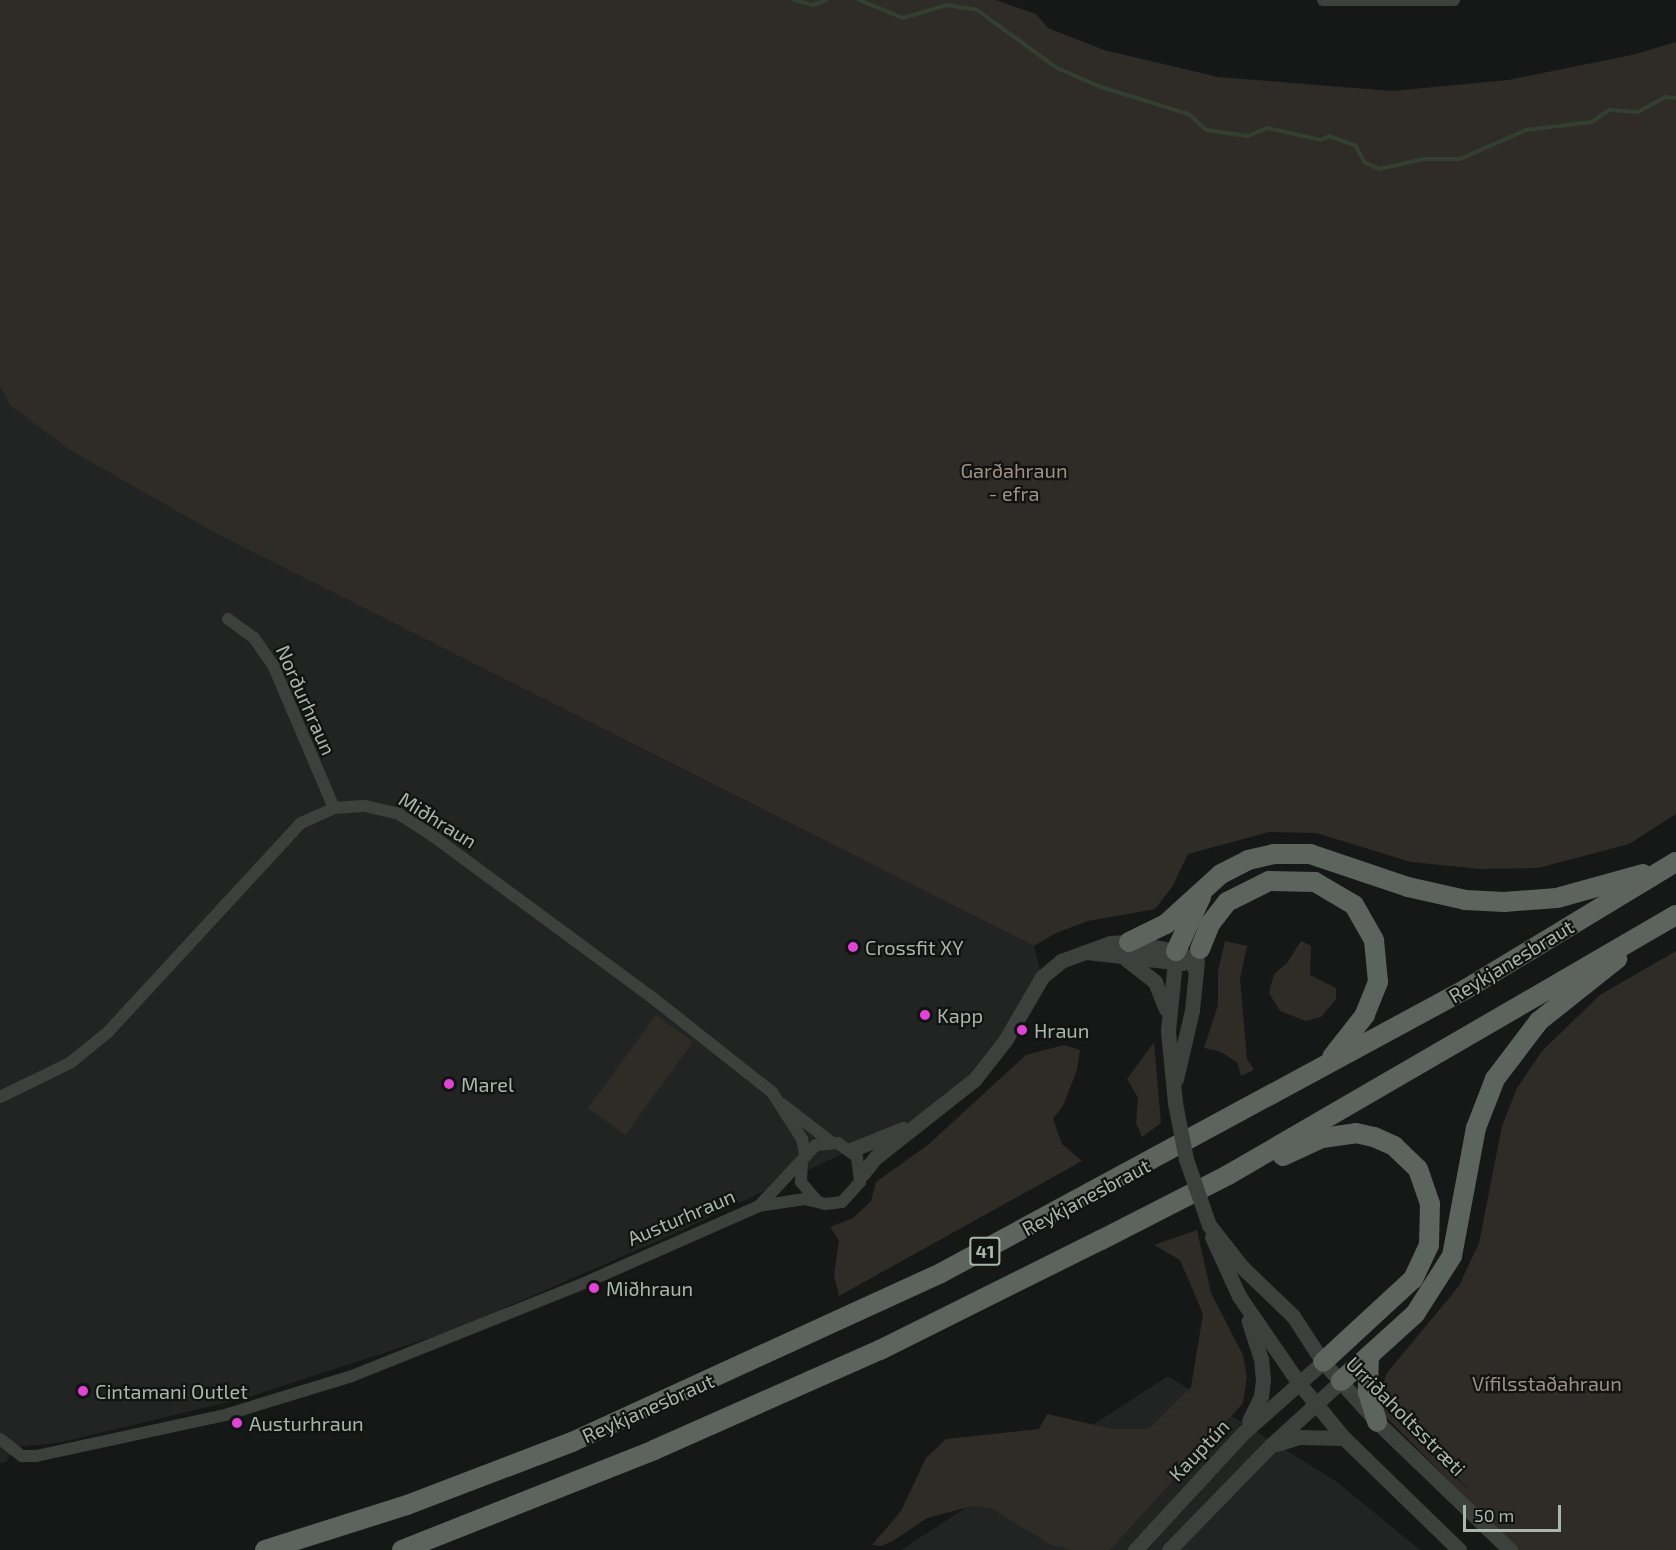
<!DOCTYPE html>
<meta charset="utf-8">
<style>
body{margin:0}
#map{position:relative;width:1676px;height:1550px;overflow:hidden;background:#161817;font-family:"Exo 2",sans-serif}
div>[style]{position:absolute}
.built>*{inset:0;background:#222423}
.green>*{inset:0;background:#2f2b26}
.stream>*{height:4px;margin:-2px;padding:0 2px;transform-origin:2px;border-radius:2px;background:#333f30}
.minor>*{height:12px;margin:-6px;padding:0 6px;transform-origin:6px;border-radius:6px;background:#3c413d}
.tertiary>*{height:15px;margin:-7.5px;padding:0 7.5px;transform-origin:7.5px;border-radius:7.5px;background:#3c413d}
.trunk>*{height:20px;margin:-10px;padding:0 10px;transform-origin:10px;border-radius:10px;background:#5c645d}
.tertiary-bridge>*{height:15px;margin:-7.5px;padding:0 7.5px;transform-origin:7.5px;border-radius:7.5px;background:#3c413d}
.dots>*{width:16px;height:16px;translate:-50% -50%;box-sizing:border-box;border:3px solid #111312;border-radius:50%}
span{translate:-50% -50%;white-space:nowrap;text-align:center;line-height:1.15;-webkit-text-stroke:4.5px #111312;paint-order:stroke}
.shield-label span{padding:2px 4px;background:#111312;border:2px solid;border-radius:4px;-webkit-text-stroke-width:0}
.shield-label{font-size:18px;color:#a9b6ab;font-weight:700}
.park-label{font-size:20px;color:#a09082}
.street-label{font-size:20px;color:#a9b6ab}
.poi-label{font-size:20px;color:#a9b6ab}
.left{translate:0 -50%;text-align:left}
.scale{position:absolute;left:1463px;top:1505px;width:98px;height:27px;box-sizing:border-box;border:3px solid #a9b6ab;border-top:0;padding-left:8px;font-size:18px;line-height:21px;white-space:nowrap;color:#a9b6ab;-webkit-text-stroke:4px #111312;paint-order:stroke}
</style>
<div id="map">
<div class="built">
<i style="clip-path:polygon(0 361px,219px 535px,1034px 946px,1043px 981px,945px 1105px,667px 1237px,454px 1330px,249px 1397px,58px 1443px,14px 1447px,6px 1462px,0 1463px)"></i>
<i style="clip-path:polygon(1168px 1376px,1337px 1482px,1420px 1550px,901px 1550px)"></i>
</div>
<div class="green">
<i style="clip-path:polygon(0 0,996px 0,1036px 14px,1048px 28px,1104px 50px,1218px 77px,1392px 91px,1508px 80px,1632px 55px,1676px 42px,1676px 814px,1629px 844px,1538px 868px,1480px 869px,1411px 862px,1316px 833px,1269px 832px,1188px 854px,1172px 887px,1155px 909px,1088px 921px,1056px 933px,1034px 946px,219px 535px,70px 450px,11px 406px,0 387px)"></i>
<i style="clip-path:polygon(1225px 941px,1247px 946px,1240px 979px,1247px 1059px,1254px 1070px,1241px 1076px,1237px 1062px,1219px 1051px,1204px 1048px,1218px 1005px,1218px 971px)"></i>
<i style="clip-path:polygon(1301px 941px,1311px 946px,1310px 975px,1336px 988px,1336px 999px,1321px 1017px,1306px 1021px,1280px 1011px,1269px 993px,1274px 974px,1287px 963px)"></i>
<i style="clip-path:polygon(1676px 951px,1676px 1550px,1518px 1550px,1378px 1409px,1381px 1405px,1472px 1493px,1390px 1406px,1383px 1385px,1386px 1374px,1459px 1286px,1479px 1243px,1502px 1126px,1517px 1088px,1542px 1051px,1600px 995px)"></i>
<i style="clip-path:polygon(656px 1015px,693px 1042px,625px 1135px,588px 1108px)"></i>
<i style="clip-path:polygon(1154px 1042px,1161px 1123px,1142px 1137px,1136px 1123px,1138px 1098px,1127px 1079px)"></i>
<i style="clip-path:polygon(1064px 1045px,1080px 1050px,1077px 1070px,1063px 1106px,1053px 1119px,1062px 1144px,1082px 1161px,839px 1296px,834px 1275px,839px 1240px,830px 1227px,853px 1218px,871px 1201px,876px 1182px,929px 1144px,1026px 1055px)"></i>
<i style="clip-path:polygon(1197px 1230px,1211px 1293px,1243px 1355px,1247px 1377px,1243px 1403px,1110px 1550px,1070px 1550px,1049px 1544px,993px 1509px,972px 1506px,927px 1518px,893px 1541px,881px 1546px,872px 1545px,901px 1511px,926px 1458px,946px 1439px,1039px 1429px,1047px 1414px,1113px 1429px,1149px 1429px,1191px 1387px,1203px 1314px,1180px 1260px,1154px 1245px)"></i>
</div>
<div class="stream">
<i style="left:794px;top:0;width:20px;rotate:15deg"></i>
<i style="left:813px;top:5px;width:15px;rotate:-20deg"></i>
<i style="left:859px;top:0;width:48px;rotate:22.2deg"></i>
<i style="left:903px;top:18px;width:46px;rotate:-16.5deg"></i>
<i style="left:947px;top:5px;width:30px;rotate:9deg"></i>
<i style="left:977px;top:10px;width:99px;rotate:35.9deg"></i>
<i style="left:1057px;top:68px;width:48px;rotate:23.4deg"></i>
<i style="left:1101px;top:87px;width:92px;rotate:17.1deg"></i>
<i style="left:1189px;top:114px;width:23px;rotate:43deg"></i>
<i style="left:1206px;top:130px;width:42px;rotate:8.1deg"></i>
<i style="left:1248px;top:136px;width:21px;rotate:-23deg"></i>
<i style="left:1267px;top:128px;width:55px;rotate:12.5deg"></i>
<i style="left:1321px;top:140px;width:9px;rotate:-27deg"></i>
<i style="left:1329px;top:136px;width:29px;rotate:20deg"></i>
<i style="left:1356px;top:146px;width:18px;rotate:63deg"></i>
<i style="left:1364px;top:162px;width:17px;rotate:25deg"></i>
<i style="left:1379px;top:169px;width:46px;rotate:-12.5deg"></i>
<i style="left:1424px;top:159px;width:36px"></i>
<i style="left:1460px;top:159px;width:72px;rotate:-23.7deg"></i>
<i style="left:1526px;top:130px;width:66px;rotate:-6.9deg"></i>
<i style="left:1592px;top:122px;width:21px;rotate:-35deg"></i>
<i style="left:1609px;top:110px;width:29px;rotate:4deg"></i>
<i style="left:1638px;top:112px;width:31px;rotate:-29deg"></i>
<i style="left:1665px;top:97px;width:11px;rotate:5deg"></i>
</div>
<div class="minor">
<i style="left:1323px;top:0;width:131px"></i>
<i style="left:228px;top:619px;width:32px;rotate:36deg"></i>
<i style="left:254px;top:638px;width:33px;rotate:55deg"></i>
<i style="left:273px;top:665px;width:155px;rotate:66.9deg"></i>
<i style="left:0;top:1097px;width:78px;rotate:-25.9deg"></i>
<i style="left:70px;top:1063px;width:49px;rotate:-39.2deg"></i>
<i style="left:108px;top:1032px;width:284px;rotate:-47.3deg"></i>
<i style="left:301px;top:823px;width:36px;rotate:-24deg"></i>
<i style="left:334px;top:808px;width:31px;rotate:-4deg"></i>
<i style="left:365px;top:806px;width:35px;rotate:13deg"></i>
<i style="left:399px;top:814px;width:40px;rotate:32.9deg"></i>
<i style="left:433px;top:836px;width:268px;rotate:36.4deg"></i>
<i style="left:649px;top:995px;width:157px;rotate:38.3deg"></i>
<i style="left:772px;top:1092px;width:56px;rotate:57.4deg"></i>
<i style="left:802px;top:1139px;width:16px;rotate:79deg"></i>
<i style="left:782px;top:1104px;width:62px;rotate:37.8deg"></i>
<i style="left:802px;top:1161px;width:21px;rotate:93deg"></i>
<i style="left:801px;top:1182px;width:25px;rotate:50deg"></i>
<i style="left:0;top:1439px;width:28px;rotate:38deg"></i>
<i style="left:22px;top:1456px;width:14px"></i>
<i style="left:36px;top:1456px;width:193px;rotate:-12.2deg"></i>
<i style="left:225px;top:1415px;width:133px;rotate:-17.1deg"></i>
<i style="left:352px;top:1376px;width:255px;rotate:-21.8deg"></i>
<i style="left:589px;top:1281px;width:186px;rotate:-23.8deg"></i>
<i style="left:759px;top:1206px;width:46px;rotate:-8.8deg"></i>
<i style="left:804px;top:1199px;width:22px;rotate:13deg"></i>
<i style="left:825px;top:1204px;width:17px;rotate:-7deg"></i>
<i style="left:842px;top:1202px;width:27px;rotate:-48deg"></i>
<i style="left:860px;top:1182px;width:25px;rotate:-97deg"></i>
<i style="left:857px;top:1157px;width:24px;rotate:-144deg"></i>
<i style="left:838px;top:1143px;width:22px;rotate:175deg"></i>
<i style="left:816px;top:1145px;width:83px;rotate:133.1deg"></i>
</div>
<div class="tertiary">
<i style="left:1087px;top:952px;width:96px;rotate:6.6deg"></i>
<i style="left:1126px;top:959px;width:37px;rotate:38deg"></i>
<i style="left:1155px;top:982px;width:29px;rotate:68deg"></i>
<i style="left:1176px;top:1079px;width:71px;rotate:-76.9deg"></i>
<i style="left:1192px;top:1010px;width:49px;rotate:-84.2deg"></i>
<i style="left:1175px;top:1103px;width:72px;rotate:-95.6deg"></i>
<i style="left:1168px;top:1031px;width:80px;rotate:-84.3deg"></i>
<i style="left:851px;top:1150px;width:56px;rotate:-22deg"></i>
<i style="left:862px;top:1174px;width:22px;rotate:-51deg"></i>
<i style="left:876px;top:1157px;width:125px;rotate:-38.2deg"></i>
<i style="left:974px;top:1080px;width:52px;rotate:-52deg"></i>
<i style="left:1006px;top:1039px;width:72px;rotate:-59.9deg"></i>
<i style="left:1042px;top:977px;width:25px;rotate:-40deg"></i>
<i style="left:1061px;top:961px;width:52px;rotate:-20.2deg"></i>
<i style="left:1110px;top:943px;width:19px;rotate:-3deg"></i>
<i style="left:1129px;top:942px;width:48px;rotate:10.8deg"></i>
<i style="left:1176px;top:951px;width:13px;rotate:29deg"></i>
<i style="left:1187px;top:957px;width:17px;rotate:57deg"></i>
<i style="left:1209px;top:1225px;width:53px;rotate:51.8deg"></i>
<i style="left:1242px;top:1267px;width:71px;rotate:43.9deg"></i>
<i style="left:1293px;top:1316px;width:55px;rotate:56.9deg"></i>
<i style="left:1323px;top:1362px;width:81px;rotate:48deg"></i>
<i style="left:1377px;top:1422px;width:185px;rotate:43.9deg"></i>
<i style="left:1212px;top:1237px;width:65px;rotate:65.4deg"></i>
<i style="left:1239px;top:1296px;width:104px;rotate:55.5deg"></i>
<i style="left:1298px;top:1382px;width:72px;rotate:50.6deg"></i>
<i style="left:1344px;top:1438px;width:161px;rotate:44.2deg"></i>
<i style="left:1249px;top:1421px;width:28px;rotate:-64deg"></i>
<i style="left:1261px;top:1396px;width:16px;rotate:-83deg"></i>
<i style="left:1263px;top:1380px;width:21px;rotate:-95deg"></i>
<i style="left:1261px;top:1359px;width:40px;rotate:-108deg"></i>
<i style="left:1276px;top:1444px;width:24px;rotate:-17deg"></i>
<i style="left:1299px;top:1437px;width:45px;rotate:1.3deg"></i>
<i style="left:1135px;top:1550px;width:159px;rotate:-47.3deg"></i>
<i style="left:1243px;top:1433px;width:107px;rotate:-41.6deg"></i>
<i style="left:1169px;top:1550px;width:146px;rotate:-45.8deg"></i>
<i style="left:1271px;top:1445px;width:95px;rotate:-42.4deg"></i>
</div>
<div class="trunk">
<i style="left:1129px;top:942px;width:41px;rotate:-25.9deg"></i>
<i style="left:1166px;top:924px;width:74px;rotate:-42.3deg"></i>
<i style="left:1221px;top:874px;width:30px;rotate:-27deg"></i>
<i style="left:1248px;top:860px;width:27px;rotate:-13deg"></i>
<i style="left:1274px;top:854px;width:36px"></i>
<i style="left:1310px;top:854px;width:103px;rotate:18.6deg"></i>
<i style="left:1408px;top:887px;width:58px;rotate:12.8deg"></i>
<i style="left:1465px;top:900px;width:39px;rotate:3deg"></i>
<i style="left:1504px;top:902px;width:53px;rotate:-4.3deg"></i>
<i style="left:1557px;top:898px;width:89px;rotate:-15.6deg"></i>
<i style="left:1200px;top:949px;width:27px;rotate:-68deg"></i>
<i style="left:1210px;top:924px;width:28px;rotate:-52deg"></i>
<i style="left:1227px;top:902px;width:47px;rotate:-26.6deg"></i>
<i style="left:1269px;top:881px;width:46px;rotate:1.2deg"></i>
<i style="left:1315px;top:882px;width:45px;rotate:30.5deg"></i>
<i style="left:1354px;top:905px;width:40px;rotate:60.3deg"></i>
<i style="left:1374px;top:940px;width:42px;rotate:84.6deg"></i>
<i style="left:1378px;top:982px;width:35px;rotate:112deg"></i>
<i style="left:1365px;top:1015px;width:53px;rotate:128.2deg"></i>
<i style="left:1176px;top:951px;width:60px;rotate:-65.2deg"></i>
<i style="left:1283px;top:1156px;width:43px;rotate:-24.8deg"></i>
<i style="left:1322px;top:1138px;width:34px;rotate:-8deg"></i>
<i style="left:1356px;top:1133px;width:18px;rotate:13deg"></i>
<i style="left:1374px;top:1137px;width:22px;rotate:24deg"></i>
<i style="left:1394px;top:1146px;width:33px;rotate:44deg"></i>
<i style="left:1418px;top:1169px;width:37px;rotate:71deg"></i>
<i style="left:1430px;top:1204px;width:41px;rotate:91.4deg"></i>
<i style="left:1429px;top:1245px;width:38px;rotate:115deg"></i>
<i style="left:1413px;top:1279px;width:122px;rotate:137.3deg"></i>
<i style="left:1369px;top:1356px;width:36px;rotate:92deg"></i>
<i style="left:1368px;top:1392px;width:31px;rotate:73deg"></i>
<i style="left:1341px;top:1381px;width:100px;rotate:-42.2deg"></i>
<i style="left:1415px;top:1314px;width:69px;rotate:-57.5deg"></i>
<i style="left:1452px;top:1256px;width:130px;rotate:-79.4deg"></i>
<i style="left:1476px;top:1128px;width:53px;rotate:-68.8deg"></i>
<i style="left:1495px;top:1079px;width:73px;rotate:-52.8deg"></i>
<i style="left:1539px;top:1021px;width:100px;rotate:-38.5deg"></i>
<i style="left:265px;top:1550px;width:149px;rotate:-17.6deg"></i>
<i style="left:407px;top:1505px;width:177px;rotate:-20.9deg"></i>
<i style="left:572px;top:1442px;width:406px;rotate:-24.6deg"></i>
<i style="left:941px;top:1273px;width:597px;rotate:-28.41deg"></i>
<i style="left:1466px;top:989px;width:245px;rotate:-31.2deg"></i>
<i style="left:402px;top:1550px;width:271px;rotate:-21.6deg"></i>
<i style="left:654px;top:1450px;width:247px;rotate:-23.9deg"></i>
<i style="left:880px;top:1350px;width:247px;rotate:-26.5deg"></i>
<i style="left:1101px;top:1240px;width:143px;rotate:-27.1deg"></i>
<i style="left:1228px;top:1175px;width:518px;rotate:-30.13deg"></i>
</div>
<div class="tertiary-bridge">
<i style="left:1175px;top:1103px;width:57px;rotate:78.9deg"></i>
<i style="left:1186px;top:1159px;width:70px;rotate:70.8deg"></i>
</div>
<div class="dots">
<i style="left:853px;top:947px;background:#e144d5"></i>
<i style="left:925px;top:1015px;background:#e144d5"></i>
<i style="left:1022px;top:1030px;background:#e144d5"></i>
<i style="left:449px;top:1084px;background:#e144d5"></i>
<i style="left:594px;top:1288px;background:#e144d5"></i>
<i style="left:83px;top:1391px;background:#e144d5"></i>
<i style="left:237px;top:1423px;background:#e144d5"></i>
</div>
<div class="shield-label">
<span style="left:985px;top:1251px">41</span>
</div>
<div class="park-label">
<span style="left:1014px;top:482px">Garðahraun<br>- efra</span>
<span style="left:1547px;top:1383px">Vífilsstaðahraun</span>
</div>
<div class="street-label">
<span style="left:306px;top:700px;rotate:66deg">Norðurhraun</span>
<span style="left:438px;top:820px;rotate:32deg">Miðhraun</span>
<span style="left:1511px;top:961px;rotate:-31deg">Reykjanesbraut</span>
<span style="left:1086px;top:1197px;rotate:-28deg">Reykjanesbraut</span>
<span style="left:681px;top:1217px;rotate:-23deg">Austurhraun</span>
<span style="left:648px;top:1408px;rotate:-24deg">Reykjanesbraut</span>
<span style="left:1406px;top:1416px;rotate:45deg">Urriðaholtsstræti</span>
<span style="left:1199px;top:1450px;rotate:-46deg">Kauptún</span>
</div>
<div class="poi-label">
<span class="left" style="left:865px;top:947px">Crossfit XY</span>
<span class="left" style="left:937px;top:1015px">Kapp</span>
<span class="left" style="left:1034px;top:1030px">Hraun</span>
<span class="left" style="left:461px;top:1084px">Marel</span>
<span class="left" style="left:606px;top:1288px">Miðhraun</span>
<span class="left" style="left:95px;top:1391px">Cintamani Outlet</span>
<span class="left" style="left:249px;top:1423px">Austurhraun</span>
</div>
<div class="scale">50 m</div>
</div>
